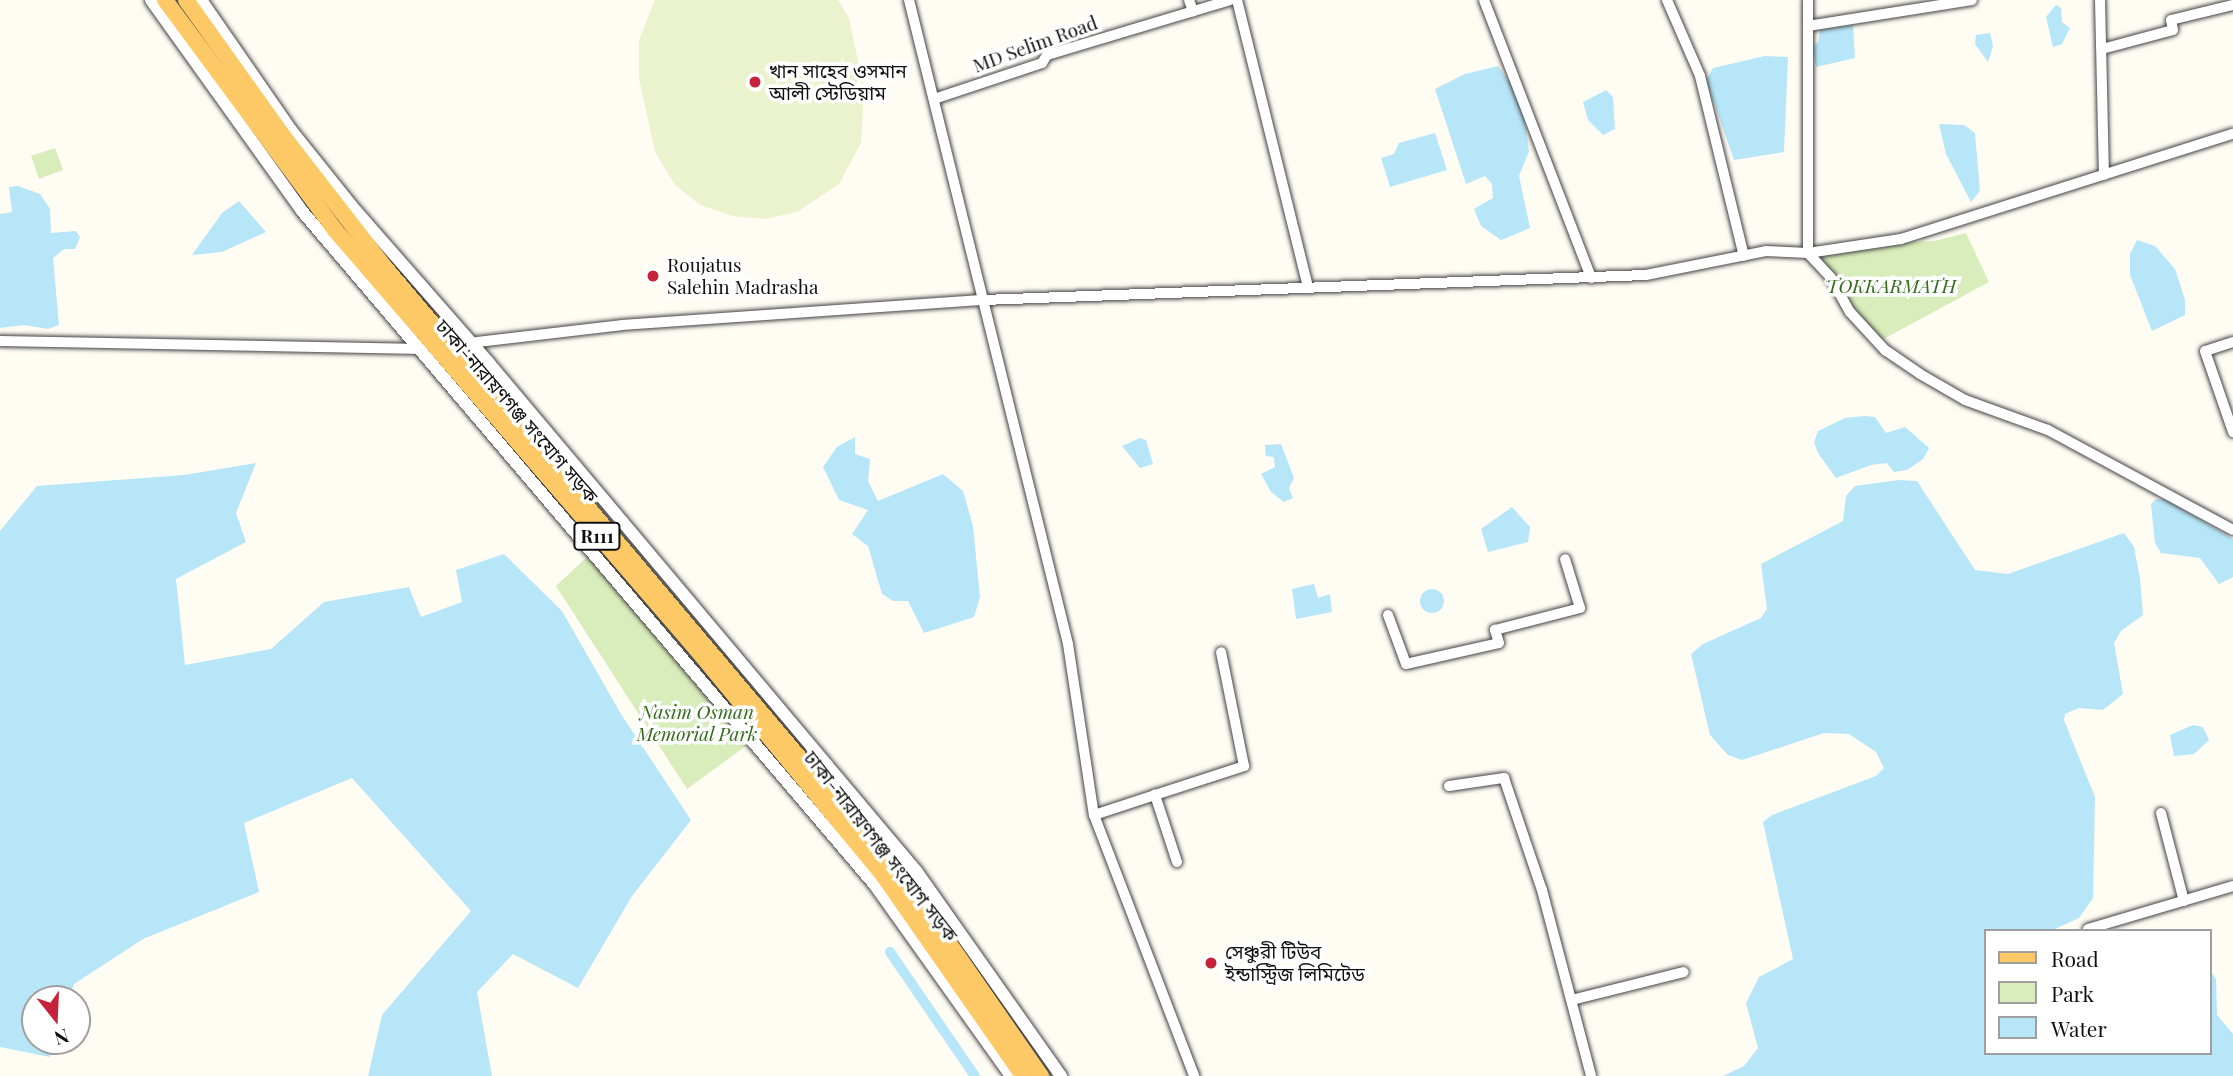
<!DOCTYPE html>
<meta charset="utf-8">
<style>
body{margin:0}
#map{position:relative;width:2233px;height:1076px;overflow:hidden;background:#fffcf4;font-family:"Playfair Display","Noto Sans Bengali",serif}
div>[style]{position:absolute}
.green>*{inset:0;background:#d9ecbb}
.pitch>*{inset:0;background:#eaf3cd}
.water>*{inset:0;background:#b6e6f8}
.round{border-radius:50%}
.canal>*{height:10px;margin:-5px;padding:0 5px;transform-origin:5px;border-radius:5px;background:#b6e6f8}
.roads{filter:drop-shadow(0 0 2px #434343) drop-shadow(0 0 2px #434343)}
.minor>*{height:10px;margin:-5px;padding:0 5px;transform-origin:5px;border-radius:5px;background:#fff}
.tertiary>*{height:12px;margin:-6px;padding:0 6px;transform-origin:6px;border-radius:6px;background:#fff}
.primary>*{height:16px;margin:-8px;padding:0 8px;transform-origin:8px;border-radius:8px;background:#fcc966}
.dots>*{width:19px;height:19px;translate:-50% -50%;box-sizing:border-box;border:4px solid #fff;border-radius:50%}
span{translate:-50% -50%;white-space:nowrap;text-align:center;line-height:1.15;-webkit-text-stroke:7px #fff;paint-order:stroke}
.shield-label span{padding:2px 5px;background:#fff;border:2px solid;border-radius:5px;-webkit-text-stroke-width:0}
.shield-label{font-size:18px;color:#101010;font-weight:700}
.street-label{font-size:19px;color:#101010}
.poi-label{font-size:19px;color:#101010}
.left{translate:0 -50%;text-align:left}
.park-label{font-size:19px;color:#356c1d;font-style:italic}
.legend{position:absolute;left:1984px;top:929px;width:228px;height:126px;box-sizing:border-box;background:#fff;border:2px solid #9f9f9f;margin:0;padding:9px 12px;list-style:none;font-size:21px;color:#101010}
.legend li{display:flex;align-items:center;gap:14px;height:35px}
.legend b{width:35px;border:2px solid #9f9f9f}
.north{position:absolute;left:21px;top:985px;width:70px;height:70px;box-sizing:border-box;background:#fff;border:2px solid #9f9f9f;border-radius:50%;rotate:162deg;font-size:19px;font-weight:700;line-height:28px;text-align:center;color:#101010}
.north::after{content:'';display:block;margin:auto;width:24px;height:32px;background:#c7223b;clip-path:polygon(50% 0,100% 100%,50% 72%,0 100%)}
</style>
<div id="map">
<div class="green">
<i style="clip-path:polygon(55px 148px,63px 170px,39px 179px,31px 156px)"></i>
<i style="clip-path:polygon(1966px 233px,1989px 282px,1878px 342px,1812px 258px,1861px 245px,1935px 241px)"></i>
<i style="clip-path:polygon(602px 543px,764px 733px,687px 789px,556px 586px)"></i>
</div>
<div class="pitch">
<i style="clip-path:polygon(655px 0,838px 0,849px 18px,864px 90px,861px 143px,839px 184px,797px 212px,765px 219px,733px 216px,700px 205px,675px 185px,655px 152px,639px 78px,639px 40px)"></i>
</div>
<div class="water">
<i style="clip-path:polygon(2056px 5px,2061px 8px,2062px 22px,2070px 28px,2062px 44px,2053px 47px,2046px 17px)"></i>
<i style="clip-path:polygon(1853px 25px,1855px 58px,1816px 67px,1812px 46px,1818px 43px,1820px 30px)"></i>
<i style="clip-path:polygon(1990px 33px,1993px 46px,1988px 62px,1975px 44px,1976px 35px)"></i>
<i style="clip-path:polygon(1765px 56px,1788px 57px,1784px 152px,1734px 160px,1706px 80px,1713px 68px)"></i>
<i style="clip-path:polygon(1498px 66px,1512px 86px,1524px 115px,1529px 151px,1519px 176px,1530px 228px,1501px 240px,1481px 226px,1474px 209px,1493px 198px,1492px 184px,1485px 176px,1466px 184px,1435px 89px,1465px 74px)"></i>
<i style="clip-path:polygon(1606px 90px,1613px 97px,1615px 129px,1603px 135px,1588px 120px,1583px 102px)"></i>
<i style="clip-path:polygon(1939px 124px,1964px 125px,1975px 133px,1980px 191px,1971px 202px,1946px 154px)"></i>
<i style="clip-path:polygon(1435px 133px,1447px 170px,1390px 187px,1381px 158px,1394px 154px,1399px 143px)"></i>
<i style="clip-path:polygon(18px 186px,40px 194px,50px 209px,51px 233px,76px 231px,80px 237px,75px 249px,64px 249px,53px 258px,59px 325px,48px 329px,24px 325px,0 328px,0 214px,12px 212px,9px 187px)"></i>
<i style="clip-path:polygon(239px 201px,266px 232px,222px 252px,192px 255px,222px 213px)"></i>
<i style="clip-path:polygon(2137px 240px,2155px 246px,2175px 269px,2185px 300px,2185px 315px,2152px 331px,2130px 275px,2130px 254px)"></i>
<i style="clip-path:polygon(1864px 416px,1875px 417px,1886px 433px,1905px 427px,1929px 448px,1923px 459px,1907px 470px,1894px 472px,1887px 463px,1871px 465px,1836px 478px,1818px 453px,1814px 442px,1818px 431px,1845px 418px)"></i>
<i style="clip-path:polygon(855px 437px,855px 454px,870px 459px,868px 481px,878px 501px,943px 474px,963px 491px,973px 526px,980px 597px,974px 617px,924px 633px,908px 601px,893px 601px,882px 594px,868px 546px,852px 534px,868px 510px,839px 500px,823px 467px,837px 447px)"></i>
<i style="clip-path:polygon(1140px 438px,1146px 440px,1153px 464px,1140px 468px,1122px 446px)"></i>
<i style="clip-path:polygon(1281px 444px,1294px 478px,1289px 488px,1293px 498px,1284px 502px,1271px 492px,1261px 474px,1275px 467px,1274px 457px,1266px 456px,1265px 445px)"></i>
<i style="clip-path:polygon(256px 463px,236px 513px,246px 542px,176px 579px,185px 665px,271px 649px,324px 602px,409px 587px,421px 617px,462px 602px,456px 570px,504px 554px,562px 611px,621px 714px,691px 820px,632px 896px,578px 988px,513px 954px,477px 992px,492px 1076px,368px 1076px,382px 1015px,471px 911px,352px 778px,244px 823px,259px 892px,143px 939px,74px 984px,69px 999px,35px 999px,35px 1041px,56px 1041px,50px 1057px,0 1047px,0 531px,37px 486px,184px 475px)"></i>
<i style="clip-path:polygon(1899px 480px,1917px 481px,1975px 570px,2008px 574px,2124px 533px,2134px 547px,2140px 578px,2143px 615px,2121px 631px,2114px 643px,2123px 694px,2103px 710px,2079px 708px,2065px 714px,2064px 720px,2095px 797px,2093px 898px,2079px 918px,2053px 930px,1986px 931px,1986px 1053px,2210px 1053px,2210px 970px,2216px 979px,2217px 1015px,2233px 1034px,2233px 1076px,1723px 1076px,1744px 1066px,1758px 1048px,1746px 1003px,1759px 977px,1793px 959px,1763px 822px,1772px 815px,1876px 776px,1884px 768px,1876px 752px,1849px 734px,1824px 733px,1742px 760px,1728px 755px,1710px 735px,1691px 654px,1703px 644px,1761px 618px,1767px 609px,1761px 564px,1843px 521px,1846px 496px,1855px 486px)"></i>
<i style="clip-path:polygon(2156px 499px,2166px 500px,2233px 539px,2233px 577px,2219px 584px,2200px 558px,2161px 553px,2155px 543px,2151px 504px)"></i>
<i style="clip-path:polygon(1512px 507px,1530px 527px,1528px 542px,1488px 552px,1481px 529px)"></i>
<i style="clip-path:polygon(1314px 584px,1318px 598px,1330px 594px,1332px 612px,1296px 619px,1292px 589px)"></i>
<i class="round" style="left:1420px;top:589px;width:24px;height:24px"></i>
<i style="clip-path:polygon(2193px 725px,2203px 727px,2209px 740px,2194px 754px,2174px 756px,2170px 735px)"></i>
</div>
<div class="canal">
<i style="left:890px;top:952px;width:150px;rotate:55.6deg"></i>
</div>
<div class="roads">
<div class="minor">
<i style="left:909px;top:0;width:663px;rotate:76.13deg"></i>
<i style="left:1068px;top:644px;width:173px;rotate:81.4deg"></i>
<i style="left:1189px;top:0;width:12px;rotate:70deg"></i>
<i style="left:1237px;top:0;width:296px;rotate:76.1deg"></i>
<i style="left:1484px;top:0;width:298px;rotate:68.9deg"></i>
<i style="left:1667px;top:0;width:83px;rotate:66.5deg"></i>
<i style="left:1700px;top:76px;width:185px;rotate:76.3deg"></i>
<i style="left:1808px;top:0;width:253px;rotate:90deg"></i>
<i style="left:1808px;top:253px;width:94px;rotate:-8.6deg"></i>
<i style="left:1901px;top:239px;width:348px;rotate:-17.6deg"></i>
<i style="left:2100px;top:0;width:175px;rotate:88.7deg"></i>
<i style="left:1808px;top:26px;width:166px;rotate:-9deg"></i>
<i style="left:2102px;top:49px;width:73px;rotate:-15deg"></i>
<i style="left:2173px;top:30px;width:10px;rotate:-101deg"></i>
<i style="left:2171px;top:20px;width:64px;rotate:-13.6deg"></i>
<i style="left:934px;top:99px;width:114px;rotate:-18.4deg"></i>
<i style="left:1042px;top:63px;width:9px;rotate:-58deg"></i>
<i style="left:1047px;top:55px;width:191px;rotate:-16.7deg"></i>
<i style="left:0;top:341px;width:423px;rotate:1.1deg"></i>
<i style="left:2233px;top:342px;width:29px;rotate:162deg"></i>
<i style="left:2205px;top:351px;width:86px;rotate:70.9deg"></i>
<i style="left:452px;top:345px;width:172px;rotate:-6.7deg"></i>
<i style="left:623px;top:325px;width:361px;rotate:-4deg"></i>
<i style="left:983px;top:300px;width:663px;rotate:-2.16deg"></i>
<i style="left:1646px;top:275px;width:122px;rotate:-11.3deg"></i>
<i style="left:1766px;top:251px;width:42px;rotate:2.7deg"></i>
<i style="left:1808px;top:253px;width:34px;rotate:47deg"></i>
<i style="left:1831px;top:278px;width:39px;rotate:61deg"></i>
<i style="left:1850px;top:312px;width:52px;rotate:47.4deg"></i>
<i style="left:1885px;top:350px;width:42px;rotate:34.4deg"></i>
<i style="left:1920px;top:374px;width:52px;rotate:30deg"></i>
<i style="left:1965px;top:400px;width:88px;rotate:19.9deg"></i>
<i style="left:2048px;top:430px;width:210px;rotate:28.4deg"></i>
<i style="left:1388px;top:615px;width:52px;rotate:69.8deg"></i>
<i style="left:1406px;top:664px;width:95px;rotate:-12.7deg"></i>
<i style="left:1499px;top:643px;width:14px;rotate:-107deg"></i>
<i style="left:1495px;top:630px;width:88px;rotate:-14.5deg"></i>
<i style="left:1580px;top:608px;width:51px;rotate:-107deg"></i>
<i style="left:1449px;top:786px;width:56px;rotate:-8.3deg"></i>
<i style="left:1504px;top:778px;width:118px;rotate:71.3deg"></i>
<i style="left:1542px;top:890px;width:192px;rotate:75.2deg"></i>
<i style="left:1155px;top:795px;width:64px;rotate:161.8deg"></i>
<i style="left:1094px;top:815px;width:280px;rotate:69deg"></i>
<i style="left:2161px;top:813px;width:91px;rotate:75.4deg"></i>
<i style="left:1177px;top:862px;width:71px;rotate:-108.2deg"></i>
<i style="left:1155px;top:795px;width:94px;rotate:-18deg"></i>
<i style="left:1244px;top:766px;width:116px;rotate:-101.4deg"></i>
<i style="left:2088px;top:929px;width:151px;rotate:-16.5deg"></i>
<i style="left:1572px;top:1000px;width:115px;rotate:-14deg"></i>
</div>
<div class="tertiary">
<i style="left:151px;top:0;width:259px;rotate:54.4deg"></i>
<i style="left:302px;top:211px;width:883px;rotate:49.64deg"></i>
<i style="left:874px;top:884px;width:236px;rotate:54.5deg"></i>
<i style="left:201px;top:0;width:158px;rotate:55.3deg"></i>
<i style="left:291px;top:130px;width:104px;rotate:51.3deg"></i>
<i style="left:356px;top:211px;width:202px;rotate:48.8deg"></i>
<i style="left:489px;top:363px;width:665px;rotate:49.94deg"></i>
<i style="left:917px;top:872px;width:250px;rotate:54.8deg"></i>
</div>
<div class="primary">
<i style="left:165px;top:0;width:286px;rotate:53.5deg"></i>
<i style="left:335px;top:230px;width:554px;rotate:49.24deg"></i>
<i style="left:697px;top:650px;width:292px;rotate:50.4deg"></i>
<i style="left:883px;top:875px;width:245px;rotate:55.1deg"></i>
<i style="left:186px;top:0;width:167px;rotate:54.5deg"></i>
<i style="left:283px;top:136px;width:170px;rotate:52.2deg"></i>
<i style="left:387px;top:270px;width:821px;rotate:49.79deg"></i>
<i style="left:917px;top:897px;width:218px;rotate:55.3deg"></i>
</div>
</div>
<div class="dots">
<i style="left:755px;top:82px;background:#c7223b"></i>
<i style="left:653px;top:276px;background:#c7223b"></i>
<i style="left:1211px;top:963px;background:#c7223b"></i>
</div>
<div class="shield-label">
<span style="left:597px;top:536px">R111</span>
</div>
<div class="street-label">
<span style="left:1035px;top:44px;rotate:-20deg">MD Selim Road</span>
<span style="left:517px;top:411px;rotate:49deg">ঢাকা-নারায়ণগঞ্জ সংযোগ সড়ক</span>
<span style="left:881px;top:846px;rotate:52deg">ঢাকা-নারায়ণগঞ্জ সংযোগ সড়ক</span>
</div>
<div class="poi-label">
<span class="left" style="left:769px;top:82px">খান সাহেব ওসমান<br>আলী স্টেডিয়াম</span>
<span class="left" style="left:667px;top:276px">Roujatus<br>Salehin Madrasha</span>
<span class="left" style="left:1225px;top:963px">সেঞ্চুরী টিউব<br>ইন্ডাস্ট্রিজ লিমিটেড</span>
</div>
<div class="park-label">
<span style="left:1891px;top:286px">TOKKARMATH</span>
<span style="left:697px;top:723px">Nasim Osman<br>Memorial Park</span>
</div>
<ul class="legend">
<li><b style="height:9px;background:#fcc966"></b>Road</li>
<li><b style="height:19px;background:#d9ecbb"></b>Park</li>
<li><b style="height:19px;background:#b6e6f8"></b>Water</li>
</ul>
<div class="north">N</div>
</div>
